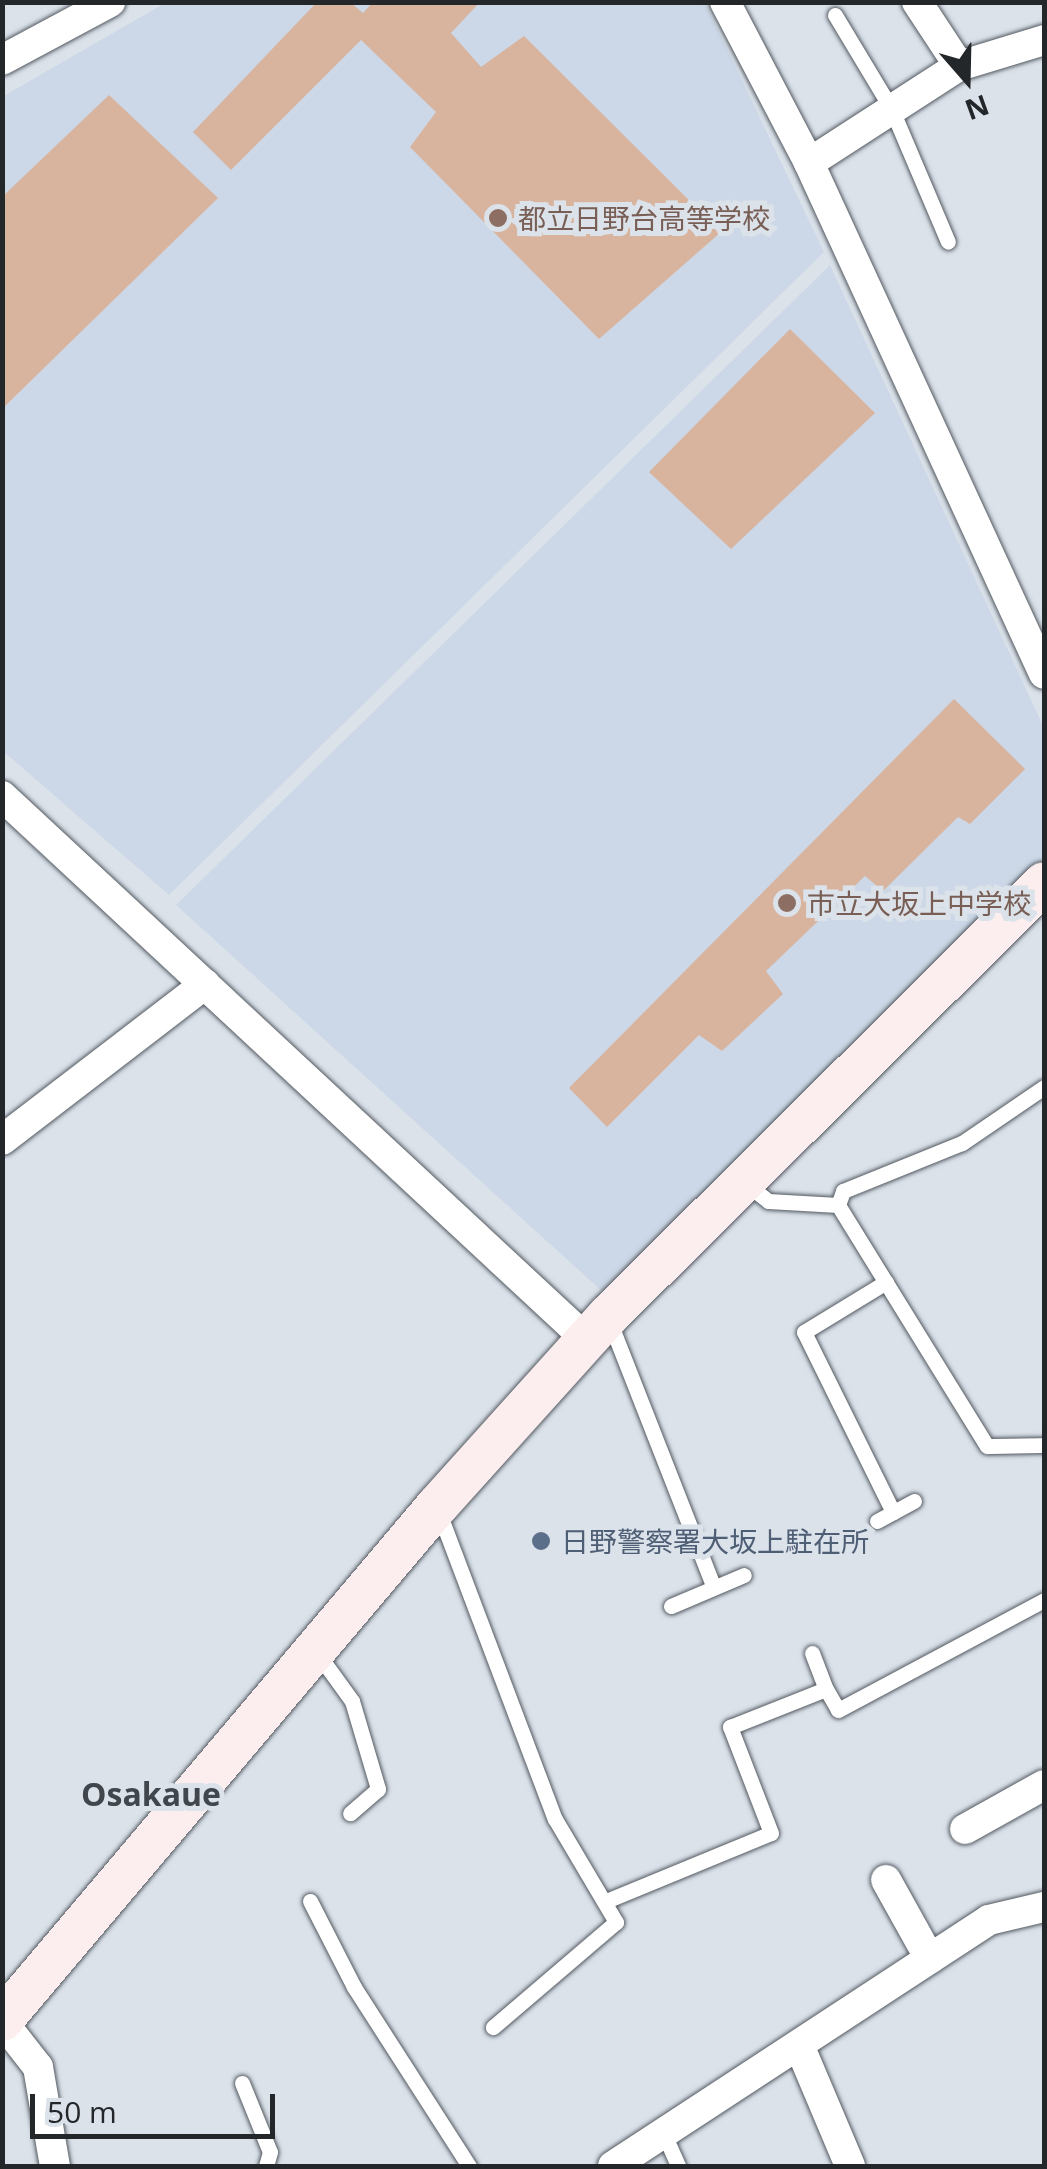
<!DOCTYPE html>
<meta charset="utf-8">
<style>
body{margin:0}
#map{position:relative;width:1047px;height:2169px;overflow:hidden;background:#dbe2ea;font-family:"Open Sans","Noto Sans JP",sans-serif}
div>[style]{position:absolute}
.built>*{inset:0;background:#ccd8e7}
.building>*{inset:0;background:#d8b39e}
.roads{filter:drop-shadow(0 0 2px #535960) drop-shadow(0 0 2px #535960)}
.lane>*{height:15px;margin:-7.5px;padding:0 7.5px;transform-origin:7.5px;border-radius:7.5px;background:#fff}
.street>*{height:30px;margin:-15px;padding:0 15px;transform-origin:15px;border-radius:15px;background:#fff}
.secondary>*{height:42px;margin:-21px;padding:0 21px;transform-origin:21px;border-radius:21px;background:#fceeee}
.dots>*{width:28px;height:28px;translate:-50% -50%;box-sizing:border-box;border:5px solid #dbe2ea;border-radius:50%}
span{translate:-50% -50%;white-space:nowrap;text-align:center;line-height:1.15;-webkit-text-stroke:10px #dbe2ea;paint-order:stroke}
.education-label{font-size:28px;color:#785e54}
.left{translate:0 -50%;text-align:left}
.service-label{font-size:28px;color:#4e5e75}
.quarter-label{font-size:32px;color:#40464c;font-weight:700}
.frame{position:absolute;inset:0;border:5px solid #24272a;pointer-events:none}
.north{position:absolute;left:917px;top:30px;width:100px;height:100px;-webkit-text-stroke:8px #dbe2ea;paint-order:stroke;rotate:160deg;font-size:28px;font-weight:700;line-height:40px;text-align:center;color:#24272a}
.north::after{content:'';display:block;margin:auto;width:35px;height:45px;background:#24272a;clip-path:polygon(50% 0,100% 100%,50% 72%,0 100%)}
.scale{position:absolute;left:30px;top:2094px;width:245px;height:45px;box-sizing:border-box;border:5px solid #24272a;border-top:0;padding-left:12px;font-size:30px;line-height:35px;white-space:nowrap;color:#24272a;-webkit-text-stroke:8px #dbe2ea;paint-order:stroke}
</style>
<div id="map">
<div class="built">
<i style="clip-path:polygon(165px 3px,705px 3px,824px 252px,169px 895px,3px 751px,2px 97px)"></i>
<i style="clip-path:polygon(830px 265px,1044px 728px,1044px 864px,603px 1292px,176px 905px)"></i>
</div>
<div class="building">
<i style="clip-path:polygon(317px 2px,350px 2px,363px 13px,373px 2px,480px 2px,451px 33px,481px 67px,524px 36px,721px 232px,599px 339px,410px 147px,436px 112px,361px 40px,231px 170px,193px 132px)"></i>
<i style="clip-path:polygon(109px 95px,218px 198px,2px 409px,2px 197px)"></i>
<i style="clip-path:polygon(790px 329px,875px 413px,731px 549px,649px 472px)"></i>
<i style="clip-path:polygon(954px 699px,1025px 769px,970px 824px,958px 817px,883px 891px,865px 876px,766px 971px,783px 994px,722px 1051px,699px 1035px,607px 1127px,569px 1088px)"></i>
</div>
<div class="roads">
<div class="lane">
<i style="left:835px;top:15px;width:111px;rotate:59deg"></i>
<i style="left:892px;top:110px;width:143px;rotate:67deg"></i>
<i style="left:744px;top:1182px;width:31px;rotate:38deg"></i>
<i style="left:768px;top:1201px;width:70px;rotate:3.3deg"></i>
<i style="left:838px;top:1205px;width:283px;rotate:58.3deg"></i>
<i style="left:987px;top:1446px;width:57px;rotate:-1deg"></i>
<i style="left:838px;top:1205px;width:15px;rotate:-70deg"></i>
<i style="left:843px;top:1191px;width:128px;rotate:-22deg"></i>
<i style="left:962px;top:1143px;width:99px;rotate:-34.3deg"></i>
<i style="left:886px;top:1282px;width:96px;rotate:148.6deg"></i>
<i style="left:804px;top:1332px;width:201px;rotate:63.7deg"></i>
<i style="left:609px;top:1320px;width:286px;rotate:68.6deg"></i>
<i style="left:438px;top:1510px;width:330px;rotate:69.3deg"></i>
<i style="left:555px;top:1819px;width:120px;rotate:59.4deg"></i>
<i style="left:616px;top:1922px;width:162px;rotate:139.5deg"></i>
<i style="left:877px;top:1521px;width:42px;rotate:-28.4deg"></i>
<i style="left:671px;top:1606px;width:79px;rotate:-23deg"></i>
<i style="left:812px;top:1653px;width:39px;rotate:69deg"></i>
<i style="left:318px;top:1654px;width:58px;rotate:54.1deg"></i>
<i style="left:352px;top:1701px;width:92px;rotate:73.5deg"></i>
<i style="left:378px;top:1789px;width:37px;rotate:139deg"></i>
<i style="left:310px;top:1901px;width:97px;rotate:62.9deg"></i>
<i style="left:354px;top:1987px;width:213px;rotate:57.3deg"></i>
<i style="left:606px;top:1901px;width:178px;rotate:-22.4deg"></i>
<i style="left:771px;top:1833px;width:114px;rotate:-111.1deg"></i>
<i style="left:730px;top:1727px;width:103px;rotate:-21.6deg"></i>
<i style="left:826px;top:1689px;width:24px;rotate:60deg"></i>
<i style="left:838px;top:1710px;width:234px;rotate:-28.1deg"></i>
<i style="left:242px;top:2083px;width:74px;rotate:67.9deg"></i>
<i style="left:270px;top:2152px;width:15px;rotate:106deg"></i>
<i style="left:664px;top:2134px;width:35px;rotate:66deg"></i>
</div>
<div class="street">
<i style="left:725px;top:2px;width:182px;rotate:62.4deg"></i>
<i style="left:809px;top:163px;width:562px;rotate:65.3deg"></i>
<i style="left:917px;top:2px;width:77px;rotate:56.7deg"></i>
<i style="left:2px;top:60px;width:123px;rotate:-28.2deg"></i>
<i style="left:809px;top:163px;width:179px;rotate:-32.9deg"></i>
<i style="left:959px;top:66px;width:89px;rotate:-17deg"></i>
<i style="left:2px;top:796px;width:799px;rotate:42.92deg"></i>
<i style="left:2px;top:1140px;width:256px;rotate:-37.5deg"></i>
<i style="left:965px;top:1829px;width:90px;rotate:-29.1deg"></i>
<i style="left:886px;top:1880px;width:90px;rotate:60.9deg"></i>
<i style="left:2px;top:2021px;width:58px;rotate:52deg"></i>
<i style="left:38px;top:2067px;width:100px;rotate:80.3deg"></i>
<i style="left:799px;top:2045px;width:131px;rotate:67.1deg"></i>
<i style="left:613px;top:2166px;width:449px;rotate:-33.2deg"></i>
<i style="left:989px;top:1920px;width:57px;rotate:-13.3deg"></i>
</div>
<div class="secondary">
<i style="left:2px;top:2020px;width:673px;rotate:-49.76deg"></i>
<i style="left:437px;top:1506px;width:256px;rotate:-48deg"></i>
<i style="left:608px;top:1316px;width:614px;rotate:-44.8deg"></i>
</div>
</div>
<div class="dots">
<i style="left:498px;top:218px;background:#8d6e63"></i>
<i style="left:787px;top:903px;background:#8d6e63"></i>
<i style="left:541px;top:1541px;background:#5c6f8a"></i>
</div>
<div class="education-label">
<span class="left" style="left:518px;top:218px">都立日野台高等学校</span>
<span class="left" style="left:807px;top:903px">市立大坂上中学校</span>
</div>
<div class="service-label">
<span class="left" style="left:561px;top:1541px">日野警察署大坂上駐在所</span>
</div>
<div class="quarter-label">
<span style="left:151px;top:1794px">Osakaue</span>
</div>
<div class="frame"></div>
<div class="north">N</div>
<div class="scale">50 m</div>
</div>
